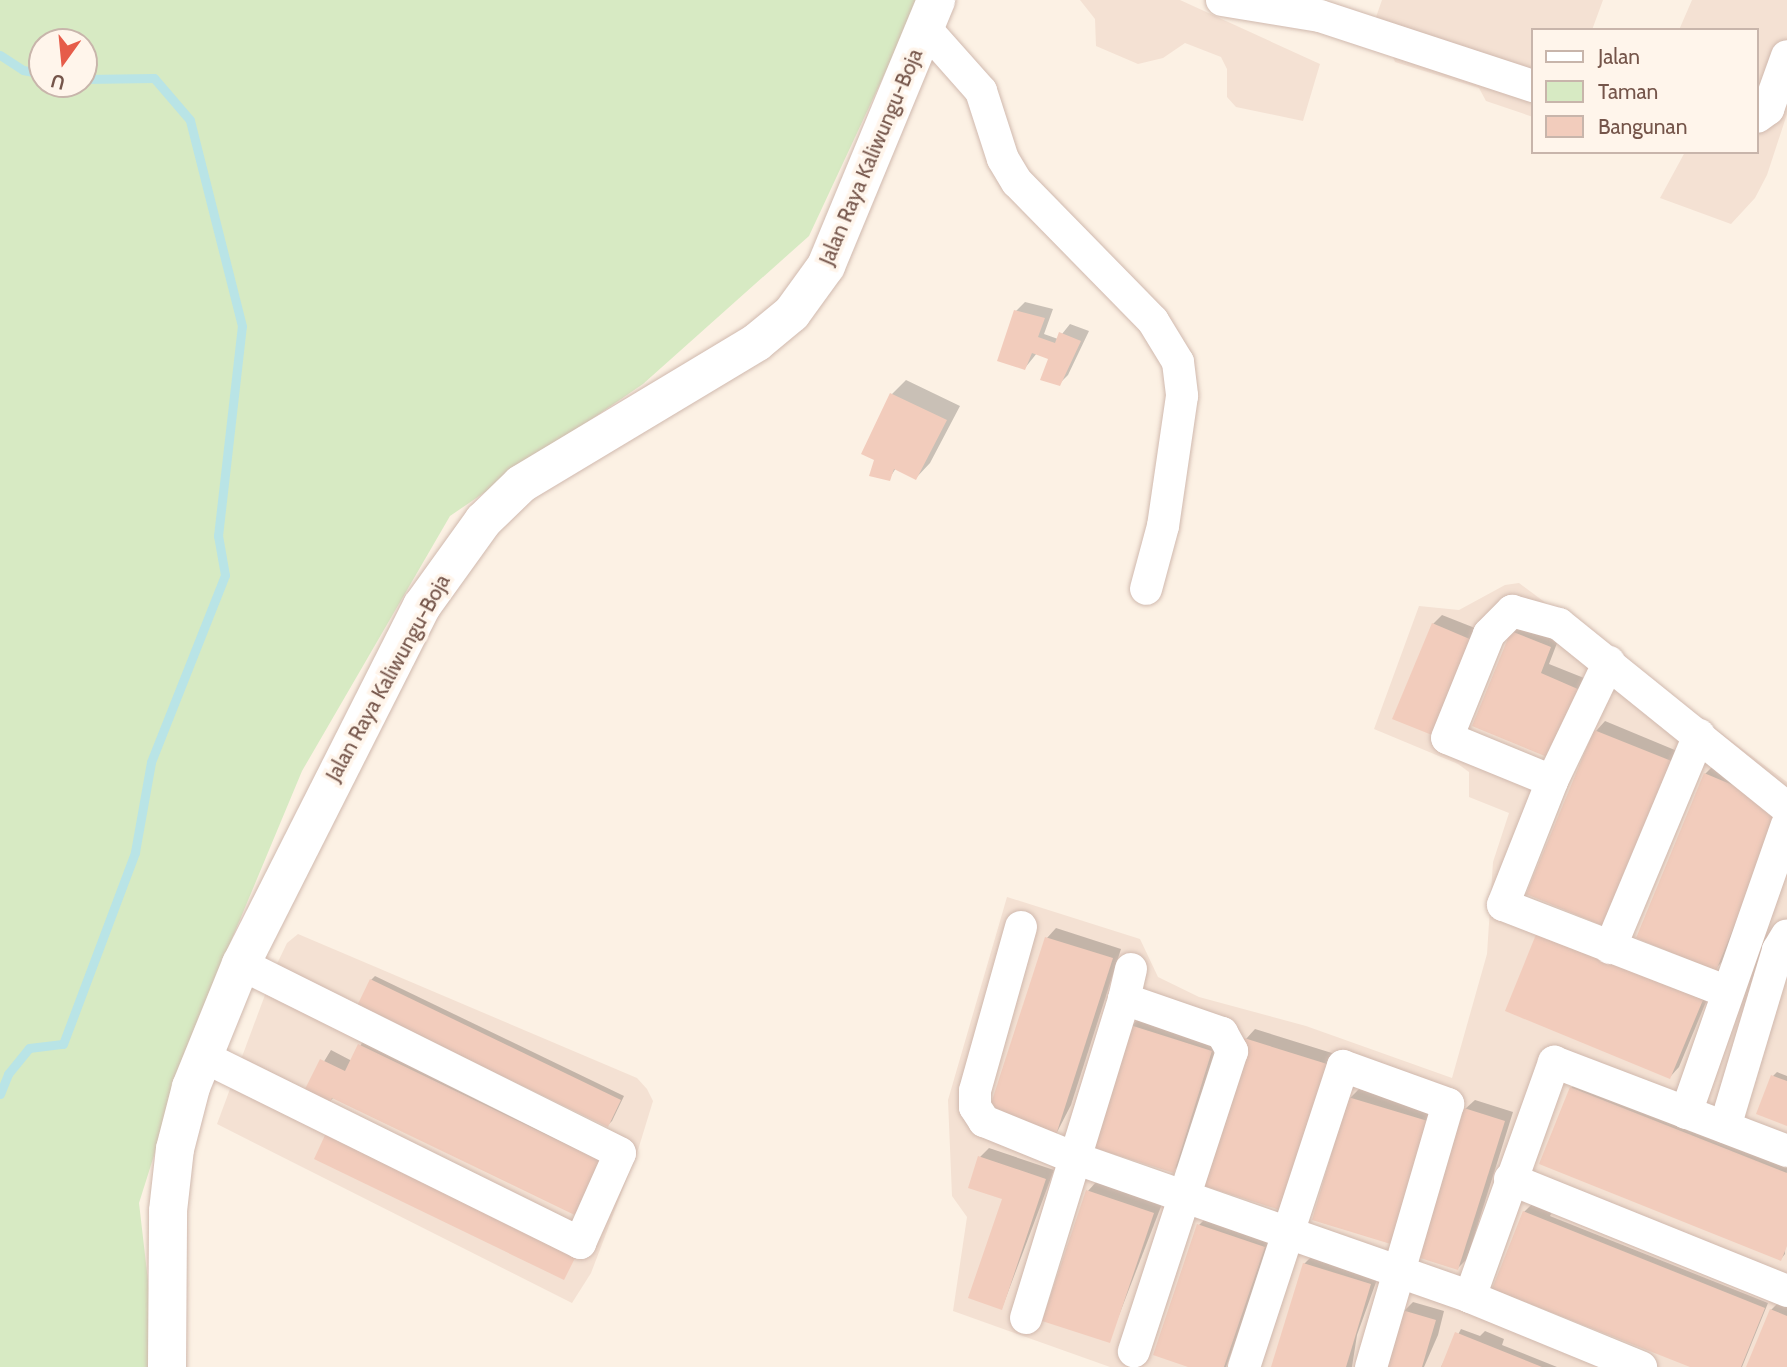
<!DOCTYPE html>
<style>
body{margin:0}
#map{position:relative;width:1787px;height:1367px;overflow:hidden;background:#fcf1e4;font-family:Cabin,sans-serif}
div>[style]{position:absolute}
.residential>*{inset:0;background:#f4e1d3}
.green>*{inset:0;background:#d7eac3}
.shadow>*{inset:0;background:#0003}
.stream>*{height:9px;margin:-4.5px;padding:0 4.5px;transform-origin:4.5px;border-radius:4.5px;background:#b9e4e6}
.building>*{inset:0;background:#f2ccbc}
.roads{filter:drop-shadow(0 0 2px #d0b9ae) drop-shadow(0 0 2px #d0b9ae)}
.street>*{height:32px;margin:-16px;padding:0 16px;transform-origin:16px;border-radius:16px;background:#fff}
.secondary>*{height:38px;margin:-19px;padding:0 19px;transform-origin:19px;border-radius:19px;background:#fff}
span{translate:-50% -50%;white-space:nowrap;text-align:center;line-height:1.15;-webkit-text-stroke:7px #fff5eb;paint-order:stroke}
.street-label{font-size:21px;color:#75554a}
.legend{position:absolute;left:1531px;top:28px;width:228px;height:126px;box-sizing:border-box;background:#fff5eb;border:2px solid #c8b5ab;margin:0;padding:9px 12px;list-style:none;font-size:21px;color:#75554a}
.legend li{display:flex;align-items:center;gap:14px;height:35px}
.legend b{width:35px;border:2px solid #c8b5ab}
.north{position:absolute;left:28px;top:28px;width:70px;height:70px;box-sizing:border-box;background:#fff5eb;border:2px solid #c8b5ab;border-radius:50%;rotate:195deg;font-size:19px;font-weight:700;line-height:28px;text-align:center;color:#75554a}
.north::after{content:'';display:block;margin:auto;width:24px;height:32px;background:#e65c49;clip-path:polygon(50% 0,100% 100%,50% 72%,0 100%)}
</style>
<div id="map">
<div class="residential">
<i style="clip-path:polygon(1080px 0,1180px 0,1320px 64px,1303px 121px,1236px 107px,1227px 97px,1227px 69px,1221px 57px,1185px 43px,1163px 58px,1138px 64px,1096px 46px,1095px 19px)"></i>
<i style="clip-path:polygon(1382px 0,1603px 0,1592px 30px,1533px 30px,1533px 117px,1486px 101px,1479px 88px,1395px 62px,1376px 17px)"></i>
<i style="clip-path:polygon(1692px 0,1787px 0,1787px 114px,1767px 175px,1755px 198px,1731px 224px,1660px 198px,1685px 152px,1757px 152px,1757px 30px,1679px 30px)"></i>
<i style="clip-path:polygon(1519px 583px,1787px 782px,1787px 1367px,1110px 1367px,953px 1311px,967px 1217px,952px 1196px,948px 1100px,1007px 897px,1140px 939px,1158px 977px,1199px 997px,1306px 1026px,1452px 1078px,1487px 954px,1493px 862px,1509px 813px,1469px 797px,1469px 772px,1458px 764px,1374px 729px,1419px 606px,1459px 610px,1505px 585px)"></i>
<i style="clip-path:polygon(298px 934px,637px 1078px,647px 1089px,653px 1101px,638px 1150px,591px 1273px,572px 1303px,217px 1124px,275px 968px,287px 943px)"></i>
</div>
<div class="green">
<i style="clip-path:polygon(evenodd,0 0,919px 0,809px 236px,643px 384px,450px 516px,302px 771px,193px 1032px,139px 1203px,158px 1367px,0 1367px,0 0,42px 42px,84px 42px,84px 84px,42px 84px,42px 42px)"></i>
</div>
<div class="shadow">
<i style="clip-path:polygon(1025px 302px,1053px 309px,1044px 334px,1058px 339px,1070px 324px,1089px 331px,1068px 375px,1059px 384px,1053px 351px,1037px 353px,1025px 368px,1016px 311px)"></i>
<i style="clip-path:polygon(906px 380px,960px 406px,930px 463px,916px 478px,896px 468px,889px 479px,892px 394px)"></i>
<i style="clip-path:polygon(1442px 615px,1480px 630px,1432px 733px,1433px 624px)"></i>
<i style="clip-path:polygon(1522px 623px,1559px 638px,1549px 664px,1589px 680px,1561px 748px,1513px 632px)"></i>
<i style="clip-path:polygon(1605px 721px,1682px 753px,1528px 893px,1596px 731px)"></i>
<i style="clip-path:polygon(1714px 765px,1787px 795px,1725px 959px,1715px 969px,1705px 774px)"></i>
<i style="clip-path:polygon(1056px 928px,1121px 949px,1071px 1105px,1055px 1136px,1047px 938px)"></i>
<i style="clip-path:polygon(1538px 933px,1711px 990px,1679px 1067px,1670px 1077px)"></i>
<i style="clip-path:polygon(375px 976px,624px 1096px,612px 1121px,608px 1125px,371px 980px)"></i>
<i style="clip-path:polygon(1141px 1017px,1220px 1042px,1182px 1162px,1173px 1171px,1131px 1026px)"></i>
<i style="clip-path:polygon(1255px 1029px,1335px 1054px,1280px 1208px,1246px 1039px)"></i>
<i style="clip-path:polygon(363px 1041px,614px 1162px,585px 1218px,334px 1097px,328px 1103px,305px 1093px,331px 1050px,352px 1061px)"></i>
<i style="clip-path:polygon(1777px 1072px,1787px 1076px,1787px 1124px,1773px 1076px)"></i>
<i style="clip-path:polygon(1581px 1079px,1598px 1092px,1787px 1168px,1785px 1254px,1781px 1259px,1571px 1088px)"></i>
<i style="clip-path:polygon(1359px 1089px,1439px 1113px,1403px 1234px,1350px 1098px)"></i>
<i style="clip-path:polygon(1475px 1100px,1513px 1112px,1467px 1259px,1458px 1268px,1465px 1109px)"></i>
<i style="clip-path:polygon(989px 1148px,1054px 1170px,1002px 1308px,1004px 1199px,980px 1157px)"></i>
<i style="clip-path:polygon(1097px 1181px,1162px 1204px,1109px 1341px,1088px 1191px)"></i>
<i style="clip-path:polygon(1533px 1203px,1553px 1210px,1550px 1216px,1768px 1303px,1742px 1367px,1694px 1367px,1524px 1212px)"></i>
<i style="clip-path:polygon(1208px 1216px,1273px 1238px,1226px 1367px,1194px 1367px,1199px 1225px)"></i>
<i style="clip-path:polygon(1313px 1255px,1379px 1274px,1357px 1335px,1352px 1367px,1273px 1367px,1304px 1264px)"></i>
<i style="clip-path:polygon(1781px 1300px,1787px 1303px,1787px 1367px,1748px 1367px,1771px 1310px)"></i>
<i style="clip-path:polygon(1413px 1302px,1444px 1311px,1438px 1335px,1424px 1367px,1387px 1367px,1404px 1311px)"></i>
<i style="clip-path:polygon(1461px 1329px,1480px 1336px,1485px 1331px,1504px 1339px,1502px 1345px,1557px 1367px,1441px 1367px)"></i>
</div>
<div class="stream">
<i style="left:0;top:55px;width:27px;rotate:33deg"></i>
<i style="left:23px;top:70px;width:19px;rotate:12deg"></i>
<i style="left:0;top:1094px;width:22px;rotate:-68deg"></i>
<i style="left:8px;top:1074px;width:33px;rotate:-51deg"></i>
<i style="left:29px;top:1048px;width:34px;rotate:-7deg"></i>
<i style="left:63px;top:1044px;width:205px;rotate:-69.4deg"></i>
<i style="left:135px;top:852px;width:91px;rotate:-79.9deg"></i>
<i style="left:151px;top:762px;width:201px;rotate:-68.4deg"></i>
<i style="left:225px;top:575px;width:40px;rotate:-100deg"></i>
<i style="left:218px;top:536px;width:211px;rotate:-83.5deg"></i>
<i style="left:242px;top:326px;width:212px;rotate:-104.2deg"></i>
<i style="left:190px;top:120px;width:55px;rotate:-130.6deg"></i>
<i style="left:154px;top:78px;width:70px;rotate:179.2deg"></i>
</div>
<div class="building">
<i style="clip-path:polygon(1014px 310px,1045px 318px,1038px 337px,1055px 343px,1059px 332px,1081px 341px,1060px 386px,1040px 380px,1048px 359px,1032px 353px,1025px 370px,997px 361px)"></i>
<i style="clip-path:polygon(890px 393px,947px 420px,916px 480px,894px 469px,890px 481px,869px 476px,874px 460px,861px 454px)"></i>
<i style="clip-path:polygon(1432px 623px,1472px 640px,1432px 735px,1392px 719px)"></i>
<i style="clip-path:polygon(1511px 631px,1551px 647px,1541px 673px,1580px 690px,1552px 759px,1472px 726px)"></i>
<i style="clip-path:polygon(1594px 730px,1674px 762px,1606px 927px,1526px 894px)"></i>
<i style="clip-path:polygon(1704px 773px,1783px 806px,1716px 971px,1636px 938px)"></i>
<i style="clip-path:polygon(1537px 932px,1703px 1000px,1670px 1079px,1505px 1011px)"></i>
<i style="clip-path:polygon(1045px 937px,1113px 958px,1055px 1138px,987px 1116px)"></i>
<i style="clip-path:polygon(370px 979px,621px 1100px,608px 1127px,357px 1006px)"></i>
<i style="clip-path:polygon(1130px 1025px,1212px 1051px,1174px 1173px,1091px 1147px)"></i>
<i style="clip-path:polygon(1244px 1038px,1327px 1064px,1280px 1210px,1198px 1184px)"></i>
<i style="clip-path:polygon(358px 1044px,611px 1166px,585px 1220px,332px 1098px,328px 1106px,303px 1093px,320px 1059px,345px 1071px)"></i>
<i style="clip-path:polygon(1771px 1075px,1787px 1081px,1787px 1126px,1756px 1114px)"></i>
<i style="clip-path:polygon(1570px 1087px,1787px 1173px,1787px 1246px,1781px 1261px,1539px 1164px)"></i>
<i style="clip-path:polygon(1348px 1097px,1431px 1122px,1394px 1245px,1312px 1220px)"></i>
<i style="clip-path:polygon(1464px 1108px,1505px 1121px,1458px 1270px,1417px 1257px)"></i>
<i style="clip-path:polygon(326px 1133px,577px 1254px,564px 1280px,314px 1159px)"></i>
<i style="clip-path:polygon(978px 1156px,1046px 1179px,1002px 1310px,968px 1298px,1002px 1199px,968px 1188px)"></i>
<i style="clip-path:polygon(1086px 1190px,1154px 1213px,1110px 1343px,1042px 1321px)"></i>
<i style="clip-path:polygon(1523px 1211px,1765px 1308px,1741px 1367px,1690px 1367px,1492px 1289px)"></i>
<i style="clip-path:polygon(1197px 1224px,1265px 1247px,1224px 1367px,1188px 1367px,1153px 1355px)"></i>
<i style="clip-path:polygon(1303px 1263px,1371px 1284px,1346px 1367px,1271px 1367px)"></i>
<i style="clip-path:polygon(1770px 1309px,1787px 1316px,1787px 1367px,1746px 1367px)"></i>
<i style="clip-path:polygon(1402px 1310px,1436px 1320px,1422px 1367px,1385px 1367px)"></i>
<i style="clip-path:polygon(1455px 1332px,1542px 1367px,1441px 1367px)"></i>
</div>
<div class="roads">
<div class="street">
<i style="left:1222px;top:0;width:99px;rotate:9.3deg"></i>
<i style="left:1320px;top:16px;width:224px;rotate:18.2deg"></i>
<i style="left:926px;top:29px;width:83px;rotate:48.4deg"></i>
<i style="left:981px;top:91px;width:71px;rotate:72.1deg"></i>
<i style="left:1003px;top:159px;width:27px;rotate:59deg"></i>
<i style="left:1017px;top:182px;width:194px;rotate:45.6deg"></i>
<i style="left:1153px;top:321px;width:48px;rotate:58.6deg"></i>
<i style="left:1178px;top:362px;width:34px;rotate:83deg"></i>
<i style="left:1182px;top:396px;width:131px;rotate:98.3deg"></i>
<i style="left:1163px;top:526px;width:65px;rotate:105.1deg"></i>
<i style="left:1757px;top:117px;width:14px;rotate:-36deg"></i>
<i style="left:1768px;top:109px;width:56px;rotate:-70.3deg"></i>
<i style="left:1552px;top:781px;width:132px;rotate:-64.4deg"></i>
<i style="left:1021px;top:927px;width:170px;rotate:105.7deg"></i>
<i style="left:975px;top:1091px;width:16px;rotate:90deg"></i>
<i style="left:975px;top:1107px;width:17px;rotate:57deg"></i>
<i style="left:984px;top:1121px;width:100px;rotate:22.2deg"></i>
<i style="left:1077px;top:1159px;width:417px;rotate:19.3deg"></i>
<i style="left:1470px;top:1297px;width:185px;rotate:22.3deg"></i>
<i style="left:1610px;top:948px;width:231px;rotate:-67.3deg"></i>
<i style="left:1131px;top:969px;width:31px;rotate:103deg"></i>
<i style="left:1124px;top:999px;width:104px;rotate:19.1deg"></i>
<i style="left:1222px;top:1033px;width:21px;rotate:61deg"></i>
<i style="left:1232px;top:1051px;width:316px;rotate:108.1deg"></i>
<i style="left:1725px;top:991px;width:238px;rotate:-158.8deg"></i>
<i style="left:1503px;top:905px;width:133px;rotate:-68.4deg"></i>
<i style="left:1552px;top:781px;width:113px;rotate:-157.7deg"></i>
<i style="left:1447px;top:738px;width:112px;rotate:-68deg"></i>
<i style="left:1489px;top:634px;width:33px;rotate:-45deg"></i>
<i style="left:1512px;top:611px;width:49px;rotate:15.5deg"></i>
<i style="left:1559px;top:624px;width:293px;rotate:38.9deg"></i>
<i style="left:202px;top:1056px;width:422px;rotate:26.3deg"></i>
<i style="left:580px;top:1243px;width:98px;rotate:-66deg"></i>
<i style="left:620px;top:1153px;width:424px;rotate:-153.5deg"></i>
<i style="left:1686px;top:1113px;width:305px;rotate:-70.7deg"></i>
<i style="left:1725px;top:1127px;width:185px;rotate:-73.3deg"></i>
<i style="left:1778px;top:950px;width:17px;rotate:-59deg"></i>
<i style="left:1510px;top:1179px;width:299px;rotate:22deg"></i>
<i style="left:1470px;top:1297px;width:250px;rotate:-70.3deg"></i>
<i style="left:1554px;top:1062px;width:249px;rotate:20.9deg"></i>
<i style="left:1026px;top:1318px;width:334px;rotate:-72.9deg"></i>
<i style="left:1244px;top:1367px;width:317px;rotate:-71.8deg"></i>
<i style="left:1343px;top:1066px;width:112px;rotate:19.9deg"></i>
<i style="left:1448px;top:1104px;width:274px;rotate:106.3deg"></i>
</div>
<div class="secondary">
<i style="left:167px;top:1367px;width:156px;rotate:-89.6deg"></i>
<i style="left:168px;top:1211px;width:62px;rotate:-83.6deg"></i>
<i style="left:175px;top:1149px;width:64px;rotate:-75.5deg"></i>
<i style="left:191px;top:1087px;width:133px;rotate:-67.9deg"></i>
<i style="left:241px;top:964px;width:401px;rotate:-63.2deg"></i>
<i style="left:422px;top:606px;width:105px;rotate:-54.3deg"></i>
<i style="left:483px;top:521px;width:53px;rotate:-44.2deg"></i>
<i style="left:521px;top:484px;width:275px;rotate:-31deg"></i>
<i style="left:757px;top:342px;width:45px;rotate:-39.6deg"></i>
<i style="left:792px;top:313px;width:58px;rotate:-54.1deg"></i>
<i style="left:826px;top:266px;width:288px;rotate:-67.5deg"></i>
</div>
</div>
<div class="street-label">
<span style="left:871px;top:157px;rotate:-67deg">Jalan Raya Kaliwungu-Boja</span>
<span style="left:388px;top:678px;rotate:-61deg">Jalan Raya Kaliwungu-Boja</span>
</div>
<ul class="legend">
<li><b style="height:9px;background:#fff"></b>Jalan</li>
<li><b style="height:19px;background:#d7eac3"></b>Taman</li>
<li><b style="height:19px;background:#f2ccbc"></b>Bangunan</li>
</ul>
<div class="north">U</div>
</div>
